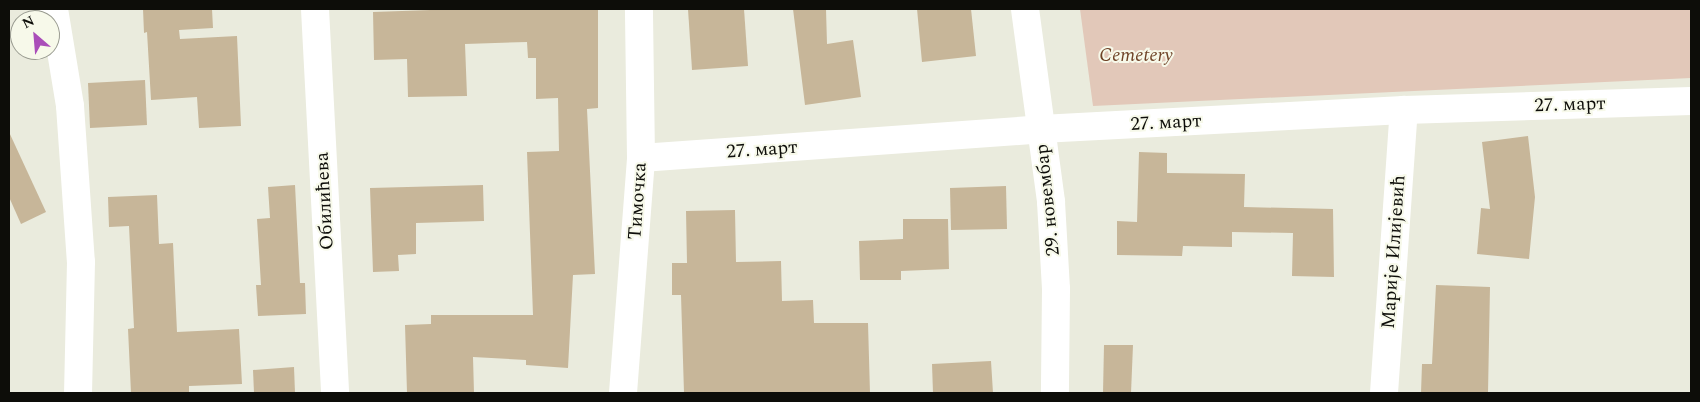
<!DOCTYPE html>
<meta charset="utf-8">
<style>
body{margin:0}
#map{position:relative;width:1700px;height:402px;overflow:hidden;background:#eaebdd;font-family:Spectral,serif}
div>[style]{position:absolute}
.green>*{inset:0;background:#e2c8b9}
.building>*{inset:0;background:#c7b699}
.minor>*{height:28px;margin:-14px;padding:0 14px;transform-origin:14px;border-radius:14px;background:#fff}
.major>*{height:28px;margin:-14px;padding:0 14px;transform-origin:14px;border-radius:14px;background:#fff}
span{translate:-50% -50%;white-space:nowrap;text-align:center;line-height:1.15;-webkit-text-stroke:4px #f7f9ea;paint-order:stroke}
.park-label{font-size:19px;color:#6e4226;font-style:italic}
.street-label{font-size:19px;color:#0d0d09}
.frame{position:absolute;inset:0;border:10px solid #0d0d09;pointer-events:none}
.north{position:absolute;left:10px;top:10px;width:50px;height:50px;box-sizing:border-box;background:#f7f9ea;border:1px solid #999b90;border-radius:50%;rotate:333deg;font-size:14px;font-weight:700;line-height:20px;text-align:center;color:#0d0d09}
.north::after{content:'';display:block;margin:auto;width:18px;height:22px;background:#aa4eb9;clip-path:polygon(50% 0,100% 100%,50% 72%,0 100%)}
</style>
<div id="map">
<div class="green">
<i style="clip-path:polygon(1080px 9px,1691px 9px,1691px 78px,1093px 106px)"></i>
</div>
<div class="building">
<i style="clip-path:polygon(143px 9px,212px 9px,213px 28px,179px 30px,180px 39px,237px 36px,241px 126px,199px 128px,197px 97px,151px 100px,147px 32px,144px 33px)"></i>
<i style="clip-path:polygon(459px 9px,598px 9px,598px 108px,587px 109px,595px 274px,573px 275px,568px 368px,526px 365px,526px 360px,473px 357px,474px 393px,407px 393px,405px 325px,431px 324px,431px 315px,533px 315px,527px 152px,559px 151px,558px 98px,536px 99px,536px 58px,528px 58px,527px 42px,465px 44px,467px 96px,408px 97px,407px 59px,374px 60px,373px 12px)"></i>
<i style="clip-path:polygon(688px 9px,744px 9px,748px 66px,692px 70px)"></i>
<i style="clip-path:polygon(793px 9px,826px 9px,827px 44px,853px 40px,861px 97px,805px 105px)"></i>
<i style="clip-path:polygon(917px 9px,971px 9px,976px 56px,922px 62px)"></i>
<i style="clip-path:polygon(145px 80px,147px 125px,90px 128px,88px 83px)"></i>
<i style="clip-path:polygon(9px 132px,46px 212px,21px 224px,9px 197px)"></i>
<i style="clip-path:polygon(1528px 136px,1535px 197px,1529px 259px,1477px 254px,1481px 208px,1490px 209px,1482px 142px)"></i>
<i style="clip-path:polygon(1139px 152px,1167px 153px,1167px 173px,1245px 174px,1244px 207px,1333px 209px,1334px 277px,1292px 276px,1293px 233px,1232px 232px,1232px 247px,1183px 246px,1182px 256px,1117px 255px,1117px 221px,1137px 222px)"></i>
<i style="clip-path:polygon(295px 185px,300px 283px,305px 283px,306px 314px,258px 316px,256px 285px,261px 285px,257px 219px,270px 218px,268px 187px)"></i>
<i style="clip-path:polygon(483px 185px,484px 221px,416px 223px,416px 254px,398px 255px,399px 271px,373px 272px,370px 188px)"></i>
<i style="clip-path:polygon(1006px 186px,1007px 229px,951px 230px,950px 188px)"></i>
<i style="clip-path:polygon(157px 195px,159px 244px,173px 243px,177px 332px,239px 329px,242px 384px,189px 386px,189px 393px,131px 393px,128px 329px,134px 328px,129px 226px,109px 227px,108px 197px)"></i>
<i style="clip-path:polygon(735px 210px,736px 262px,781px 261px,782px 301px,813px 300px,814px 323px,868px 323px,870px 393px,684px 393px,681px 295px,672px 295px,672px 263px,687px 263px,686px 211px)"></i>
<i style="clip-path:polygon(903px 219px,948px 219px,949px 269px,901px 271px,901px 280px,860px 280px,859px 241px,903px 239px)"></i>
<i style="clip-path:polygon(1436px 285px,1490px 287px,1488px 393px,1421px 393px,1422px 364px,1432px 364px)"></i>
<i style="clip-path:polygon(1104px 345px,1133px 345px,1131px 393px,1103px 393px)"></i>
<i style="clip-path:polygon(991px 361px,993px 393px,933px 393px,932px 364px)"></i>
<i style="clip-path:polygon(294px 367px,295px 393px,254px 393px,253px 370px)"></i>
</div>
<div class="minor">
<i style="left:54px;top:9px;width:98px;rotate:80.6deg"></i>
<i style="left:70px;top:106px;width:156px;rotate:86deg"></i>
<i style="left:81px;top:262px;width:131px;rotate:91.3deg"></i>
<i style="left:315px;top:9px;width:385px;rotate:87deg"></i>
<i style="left:641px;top:158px;width:401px;rotate:-4.1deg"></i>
<i style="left:1041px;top:129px;width:363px;rotate:-3deg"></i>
<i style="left:1404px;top:110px;width:287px;rotate:-1.8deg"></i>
<i style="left:623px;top:393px;width:236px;rotate:-85.6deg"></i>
<i style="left:641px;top:158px;width:149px;rotate:-90.8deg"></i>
<i style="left:1384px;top:393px;width:284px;rotate:-86deg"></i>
</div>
<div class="major">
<i style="left:1025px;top:9px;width:195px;rotate:82.3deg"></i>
<i style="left:1051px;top:202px;width:87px;rotate:86.7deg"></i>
<i style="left:1056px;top:289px;width:104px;rotate:90.6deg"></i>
</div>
<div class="park-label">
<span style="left:1136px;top:56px">Cemetery</span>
</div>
<div class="street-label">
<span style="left:1570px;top:105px;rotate:-2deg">27. март</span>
<span style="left:1166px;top:123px;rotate:-3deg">27. март</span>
<span style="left:762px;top:150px;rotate:-4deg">27. март</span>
<span style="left:1048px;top:200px;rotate:-96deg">29. новембар</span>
<span style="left:325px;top:201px;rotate:-93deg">Обилићева</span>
<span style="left:638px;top:201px;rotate:-86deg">Тимочка</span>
<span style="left:1394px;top:252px;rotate:-86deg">Марије Илијевић</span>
</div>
<div class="frame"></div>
<div class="north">N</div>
</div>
